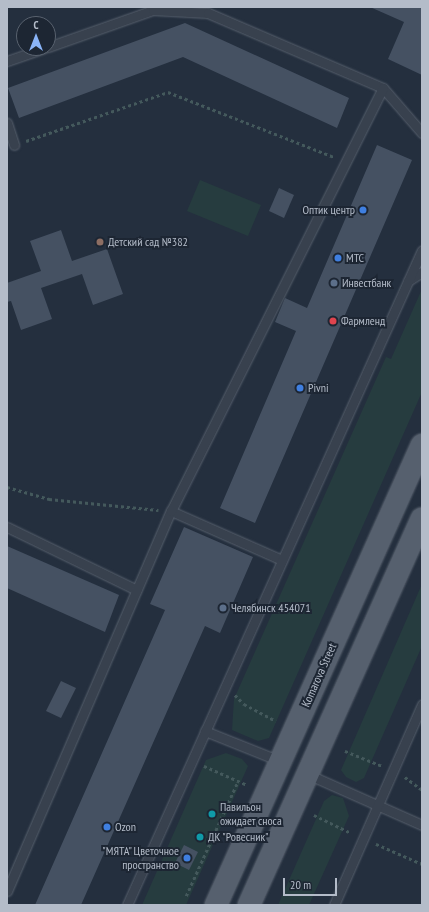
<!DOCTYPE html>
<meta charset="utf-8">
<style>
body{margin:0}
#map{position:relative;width:429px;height:912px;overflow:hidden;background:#242f3e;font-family:"PT Sans Narrow",sans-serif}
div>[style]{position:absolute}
.green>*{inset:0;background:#263c3f}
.building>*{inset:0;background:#455162}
.path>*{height:2.5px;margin-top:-1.25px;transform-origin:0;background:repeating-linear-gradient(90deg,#44595c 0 3px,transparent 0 6px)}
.roads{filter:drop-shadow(0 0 1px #565f6c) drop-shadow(0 0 1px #565f6c)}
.lane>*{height:9px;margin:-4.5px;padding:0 4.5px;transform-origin:4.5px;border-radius:4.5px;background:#38414e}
.primary>*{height:22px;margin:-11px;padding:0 11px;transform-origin:11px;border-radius:11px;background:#56606e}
.dots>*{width:11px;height:11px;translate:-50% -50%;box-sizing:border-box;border:2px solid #1d2633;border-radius:50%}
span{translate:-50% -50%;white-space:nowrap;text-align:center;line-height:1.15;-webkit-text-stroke:4px #1d2633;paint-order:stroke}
.poi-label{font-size:12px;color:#b4bcc9}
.right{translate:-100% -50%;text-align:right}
.left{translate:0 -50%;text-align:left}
.street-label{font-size:12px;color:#b4bcc9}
.frame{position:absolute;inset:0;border:8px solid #b4bcc9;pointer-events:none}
.north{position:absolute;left:16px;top:16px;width:40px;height:40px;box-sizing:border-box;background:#1d2633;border:1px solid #59626f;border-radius:50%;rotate:0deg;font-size:11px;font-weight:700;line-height:16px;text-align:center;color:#b4bcc9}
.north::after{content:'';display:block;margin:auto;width:14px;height:18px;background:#8ab4f8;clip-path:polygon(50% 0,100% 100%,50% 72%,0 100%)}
.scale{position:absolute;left:283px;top:878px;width:54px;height:18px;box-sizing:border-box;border:2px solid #b4bcc9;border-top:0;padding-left:5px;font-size:12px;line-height:14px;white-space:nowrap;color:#b4bcc9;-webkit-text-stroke:3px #1d2633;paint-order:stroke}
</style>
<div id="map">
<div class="green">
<i style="clip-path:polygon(200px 180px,261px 205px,248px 236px,187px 211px)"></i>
<i style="clip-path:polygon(422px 289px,422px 392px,269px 738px,258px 741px,232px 730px,234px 699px,386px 357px,391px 359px)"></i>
<i style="clip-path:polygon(422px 584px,422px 646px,364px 778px,356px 782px,346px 777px,341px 770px)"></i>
<i style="clip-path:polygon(226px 753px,242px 759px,248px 766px,186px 905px,142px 905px,206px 760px)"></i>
<i style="clip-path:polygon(332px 795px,343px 798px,349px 816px,309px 905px,278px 905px,324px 801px)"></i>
</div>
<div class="building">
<i style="clip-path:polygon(370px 7px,422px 7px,422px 75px,388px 59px,404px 22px)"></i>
<i style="clip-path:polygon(185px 23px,349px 98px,337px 128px,183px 57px,19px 118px,8px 88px)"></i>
<i style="clip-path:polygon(377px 145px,412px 160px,255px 523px,220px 508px,296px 331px,275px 322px,285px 298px,307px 308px)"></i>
<i style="clip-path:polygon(279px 188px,294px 195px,284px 218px,269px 211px)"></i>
<i style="clip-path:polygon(61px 230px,72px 261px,107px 249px,123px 294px,93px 305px,82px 274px,41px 288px,52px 319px,21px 330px,11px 301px,7px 302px,7px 283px,41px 271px,30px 241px)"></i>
<i style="clip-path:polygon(184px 527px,253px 557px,220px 633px,205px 626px,81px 905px,35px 905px,165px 610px,150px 604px)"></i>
<i style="clip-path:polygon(7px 546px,119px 595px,105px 632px,7px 588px)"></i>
<i style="clip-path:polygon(61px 681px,76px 688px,61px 718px,46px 711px)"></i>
<i style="clip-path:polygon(184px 845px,198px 852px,189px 870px,175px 863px)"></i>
</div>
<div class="path">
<i style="left:26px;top:141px;width:150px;rotate:-19deg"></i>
<i style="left:168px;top:92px;width:178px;rotate:21.4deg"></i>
<i style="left:7px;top:487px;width:44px;rotate:15.9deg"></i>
<i style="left:49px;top:499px;width:110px;rotate:5.8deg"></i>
<i style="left:235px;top:695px;width:13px;rotate:45deg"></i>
<i style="left:244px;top:704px;width:36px;rotate:28deg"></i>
<i style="left:345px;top:751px;width:40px;rotate:22deg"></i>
<i style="left:204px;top:766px;width:47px;rotate:23.8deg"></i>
<i style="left:405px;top:777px;width:21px;rotate:37deg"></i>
<i style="left:314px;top:815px;width:41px;rotate:25.9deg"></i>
<i style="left:376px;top:844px;width:50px;rotate:23.5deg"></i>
<i style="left:186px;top:896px;width:126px;rotate:-65.7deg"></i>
</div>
<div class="roads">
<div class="lane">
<i style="left:48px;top:47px;width:111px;rotate:-19.4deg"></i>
<i style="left:153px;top:10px;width:55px;rotate:3.1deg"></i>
<i style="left:208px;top:13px;width:190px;rotate:23.2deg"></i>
<i style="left:383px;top:88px;width:60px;rotate:49.1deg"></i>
<i style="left:7px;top:61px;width:39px;rotate:-19deg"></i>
<i style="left:7px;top:123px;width:23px;rotate:72deg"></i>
<i style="left:408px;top:281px;width:17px;rotate:-33deg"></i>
<i style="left:171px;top:511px;width:121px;rotate:23.8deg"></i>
<i style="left:7px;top:527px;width:144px;rotate:25.9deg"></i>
<i style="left:205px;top:731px;width:81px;rotate:21.8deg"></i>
<i style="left:307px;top:774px;width:126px;rotate:23.9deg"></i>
<i style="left:7px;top:891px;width:414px;rotate:-66.7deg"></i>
<i style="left:171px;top:511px;width:473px;rotate:-63.4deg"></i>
<i style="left:127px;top:905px;width:718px;rotate:-65.75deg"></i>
<i style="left:334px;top:905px;width:219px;rotate:-66.3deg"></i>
</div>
<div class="primary">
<i style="left:216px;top:905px;width:504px;rotate:-65.88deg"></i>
<i style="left:249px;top:905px;width:423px;rotate:-65.9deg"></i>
</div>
</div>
<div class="dots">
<i style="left:363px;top:210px;background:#3f7fe0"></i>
<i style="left:100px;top:242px;background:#8d6e63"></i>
<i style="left:338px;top:258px;background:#3f7fe0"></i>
<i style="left:334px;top:283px;background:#5c6f8a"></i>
<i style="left:333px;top:321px;background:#e0444e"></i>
<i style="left:300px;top:388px;background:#3f7fe0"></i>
<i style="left:223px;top:608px;background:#5c6f8a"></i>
<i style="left:212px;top:814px;background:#0f9aa8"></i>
<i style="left:107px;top:827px;background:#3f7fe0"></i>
<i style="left:200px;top:837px;background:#0f9aa8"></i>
<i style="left:187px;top:858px;background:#3f7fe0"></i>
</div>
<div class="poi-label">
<span class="right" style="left:355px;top:210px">Оптик центр</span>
<span class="left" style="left:108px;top:242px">Детский сад №382</span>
<span class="left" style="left:346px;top:258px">МТС</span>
<span class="left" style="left:342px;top:283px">Инвестбанк</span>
<span class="left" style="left:341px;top:321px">Фармленд</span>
<span class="left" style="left:308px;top:388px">Pivni</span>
<span class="left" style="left:231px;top:608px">Челябинск 454071</span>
<span class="left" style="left:220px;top:814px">Павильон<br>ожидает сноса</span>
<span class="left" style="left:115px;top:827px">Ozon</span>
<span class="left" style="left:208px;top:837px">ДК "Ровесник"</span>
<span class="right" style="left:179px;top:858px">"МЯТА" Цветочное<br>пространство</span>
</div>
<div class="street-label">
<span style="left:319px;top:675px;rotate:-66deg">Komarova Street</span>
</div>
<div class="frame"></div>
<div class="north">С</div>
<div class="scale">20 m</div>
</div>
